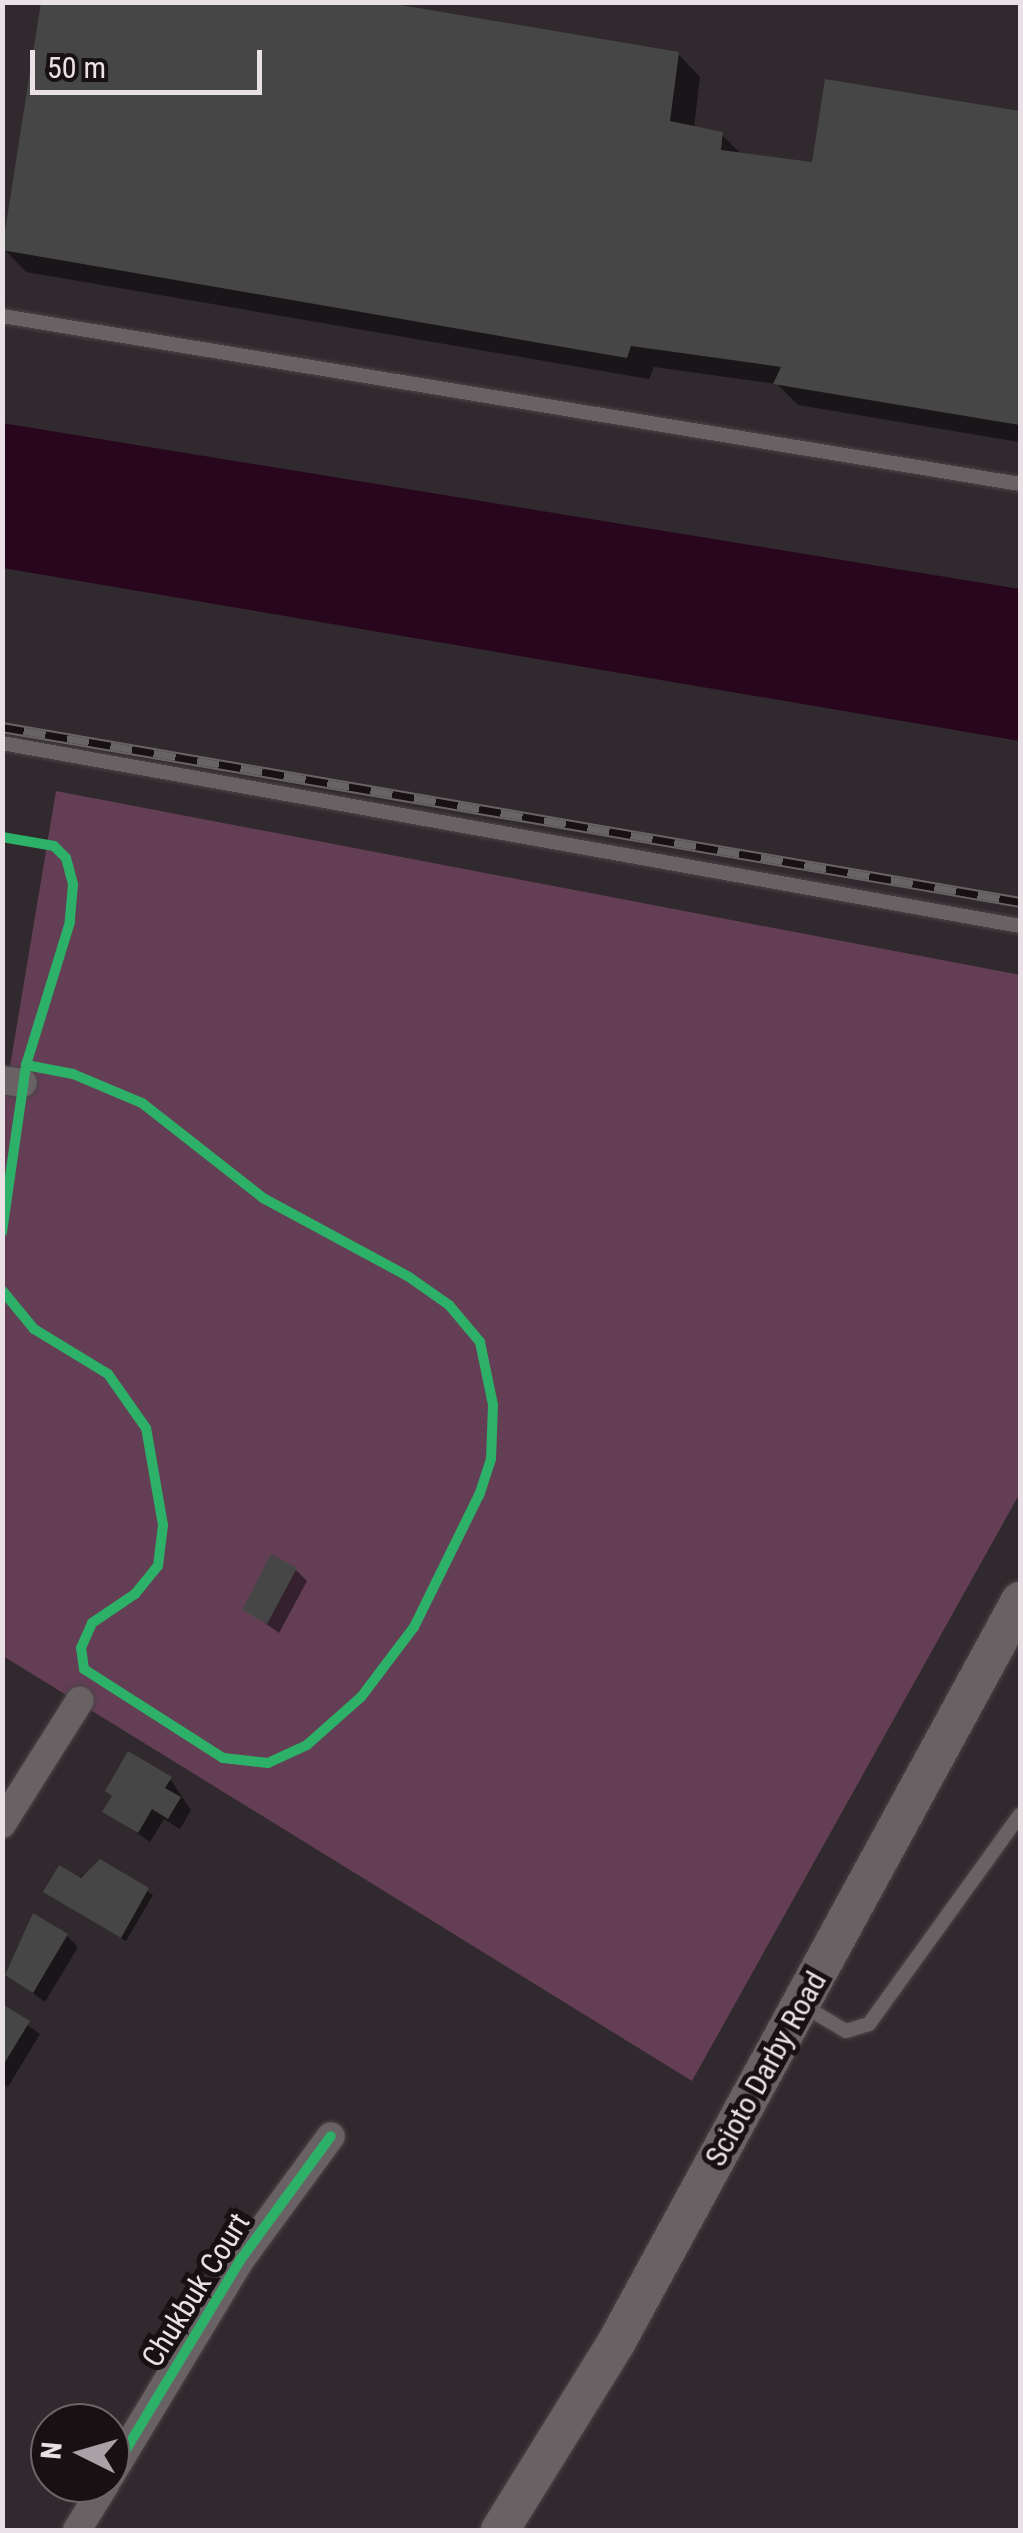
<!DOCTYPE html>
<style>
body{margin:0}
#map{position:relative;width:1023px;height:2533px;overflow:hidden;background:#30292d;font-family:"Roboto Condensed",sans-serif}
div>[style]{position:absolute}
.green>*{inset:0;background:#643e55}
.water>*{inset:0;background:#28061d}
.shadow>*{inset:0;background:#0007}
.building>*{inset:0;background:#464646}
.roads{filter:drop-shadow(0 0 2px #4a4448) drop-shadow(0 0 2px #4a4448)}
.service>*{height:14px;margin:-7px;padding:0 7px;transform-origin:7px;border-radius:7px;background:#686265}
.minor>*{height:28px;margin:-14px;padding:0 14px;transform-origin:14px;border-radius:14px;background:#686265}
.secondary>*{height:38px;margin:-19px;padding:0 19px;transform-origin:19px;border-radius:19px;background:#686265}
.rail>*{height:11px;margin-top:-5.5px;transform-origin:0;background:repeating-linear-gradient(90deg,#171114 0 22px,#686466 0 44px);box-sizing:border-box;border-block:2px solid #686466}
.cycleway>*{height:10px;margin:-5px;padding:0 5px;transform-origin:5px;border-radius:5px;background:#2db169}
span{translate:-50% -50%;white-space:nowrap;text-align:center;line-height:1.15;-webkit-text-stroke:10px #171114;paint-order:stroke}
.street-label{font-size:30px;color:#eae1e6}
.frame{position:absolute;inset:0;border:5px solid #eae1e6;pointer-events:none}
.north{position:absolute;left:30px;top:2403px;width:100px;height:100px;box-sizing:border-box;background:#171114;border:2px solid #6b6468;border-radius:50%;rotate:275deg;font-size:28px;font-weight:700;line-height:40px;text-align:center;color:#eae1e6}
.north::after{content:'';display:block;margin:auto;width:35px;height:45px;background:#a9a1a5;clip-path:polygon(50% 0,100% 100%,50% 72%,0 100%)}
.scale{position:absolute;left:30px;top:50px;width:232px;height:45px;box-sizing:border-box;border:5px solid #eae1e6;border-top:0;padding-left:12px;font-size:30px;line-height:35px;white-space:nowrap;color:#eae1e6;-webkit-text-stroke:8px #171114;paint-order:stroke}
</style>
<div id="map">
<div class="green">
<i style="clip-path:polygon(56px 791px,1020px 975px,1020px 1493px,692px 2081px,3px 1656px,3px 1108px)"></i>
</div>
<div class="water">
<i style="clip-path:polygon(2px 423px,1020px 589px,1020px 741px,3px 568px)"></i>
</div>
<div class="shadow">
<i style="clip-path:polygon(678px 54px,700px 77px,694px 128px,721px 134px,742px 155px,814px 165px,828px 82px,1020px 113px,1020px 442px,798px 405px,777px 384px,654px 367px,649px 379px,26px 272px,4px 249px)"></i>
<i style="clip-path:polygon(296px 1570px,307px 1581px,279px 1633px,245px 1609px)"></i>
<i style="clip-path:polygon(170px 1779px,191px 1810px,180px 1829px,164px 1819px,150px 1842px,105px 1811px)"></i>
<i style="clip-path:polygon(101px 1863px,153px 1895px,126px 1941px,51px 1896px)"></i>
<i style="clip-path:polygon(67px 1936px,78px 1947px,45px 2002px,8px 1975px)"></i>
<i style="clip-path:polygon(2px 2007px,40px 2034px,8px 2087px,2px 2083px)"></i>
</div>
<div class="building">
<i style="clip-path:polygon(41px 2px,383px 2px,679px 52px,670px 121px,723px 132px,721px 150px,812px 162px,825px 79px,1020px 111px,1020px 425px,773px 384px,781px 367px,631px 346px,627px 358px,2px 250px)"></i>
<i style="clip-path:polygon(271px 1554px,297px 1568px,267px 1624px,242px 1610px)"></i>
<i style="clip-path:polygon(128px 1751px,172px 1777px,165px 1788px,181px 1797px,168px 1819px,152px 1809px,138px 1833px,102px 1812px,112px 1796px,105px 1791px)"></i>
<i style="clip-path:polygon(100px 1859px,149px 1888px,121px 1938px,43px 1892px,59px 1865px,81px 1878px)"></i>
<i style="clip-path:polygon(33px 1913px,68px 1934px,33px 1993px,5px 1975px)"></i>
<i style="clip-path:polygon(2px 2004px,30px 2021px,2px 2067px)"></i>
</div>
<div class="roads">
<div class="service">
<i style="left:2px;top:316px;width:1032px;rotate:9.37deg"></i>
<i style="left:2px;top:743px;width:1034px;rotate:10.19deg"></i>
<i style="left:802px;top:2005px;width:51px;rotate:30.6deg"></i>
<i style="left:846px;top:2031px;width:24px;rotate:-17deg"></i>
<i style="left:869px;top:2024px;width:258px;rotate:-54.2deg"></i>
</div>
<div class="minor">
<i style="left:2px;top:1080px;width:21px;rotate:8deg"></i>
<i style="left:2px;top:1824px;width:146px;rotate:-57.8deg"></i>
<i style="left:110px;top:2476px;width:253px;rotate:-58.9deg"></i>
<i style="left:241px;top:2259px;width:152px;rotate:-53.8deg"></i>
<i style="left:77px;top:2530px;width:55px;rotate:-58.3deg"></i>
</div>
<div class="secondary">
<i style="left:500px;top:2530px;width:220px;rotate:-58.2deg"></i>
<i style="left:616px;top:2343px;width:845px;rotate:-61.43deg"></i>
</div>
</div>
<div class="rail">
<i style="left:2px;top:727px;width:1033px;rotate:9.75deg"></i>
</div>
<div class="cycleway">
<i style="left:2px;top:837px;width:53px;rotate:9.8deg"></i>
<i style="left:54px;top:846px;width:17px;rotate:45deg"></i>
<i style="left:66px;top:858px;width:27px;rotate:75deg"></i>
<i style="left:73px;top:884px;width:38px;rotate:95deg"></i>
<i style="left:70px;top:922px;width:150px;rotate:107.1deg"></i>
<i style="left:2px;top:1232px;width:169px;rotate:-81.8deg"></i>
<i style="left:26px;top:1065px;width:48px;rotate:10.8deg"></i>
<i style="left:73px;top:1074px;width:75px;rotate:22.8deg"></i>
<i style="left:142px;top:1103px;width:154px;rotate:38.1deg"></i>
<i style="left:263px;top:1198px;width:166px;rotate:28.4deg"></i>
<i style="left:409px;top:1277px;width:49px;rotate:35deg"></i>
<i style="left:449px;top:1305px;width:48px;rotate:50deg"></i>
<i style="left:480px;top:1342px;width:64px;rotate:78.3deg"></i>
<i style="left:493px;top:1405px;width:54px;rotate:92.1deg"></i>
<i style="left:491px;top:1459px;width:38px;rotate:108deg"></i>
<i style="left:479px;top:1495px;width:147px;rotate:116.2deg"></i>
<i style="left:414px;top:1627px;width:88px;rotate:127.1deg"></i>
<i style="left:361px;top:1697px;width:72px;rotate:138.4deg"></i>
<i style="left:307px;top:1745px;width:43px;rotate:155.2deg"></i>
<i style="left:268px;top:1763px;width:45px;rotate:-173.7deg"></i>
<i style="left:223px;top:1758px;width:165px;rotate:-147.4deg"></i>
<i style="left:84px;top:1669px;width:21px;rotate:-98deg"></i>
<i style="left:81px;top:1648px;width:27px;rotate:-66deg"></i>
<i style="left:92px;top:1623px;width:52px;rotate:-34deg"></i>
<i style="left:135px;top:1594px;width:36px;rotate:-51deg"></i>
<i style="left:158px;top:1566px;width:41px;rotate:-83deg"></i>
<i style="left:163px;top:1525px;width:98px;rotate:-99.9deg"></i>
<i style="left:146px;top:1428px;width:66px;rotate:-125.1deg"></i>
<i style="left:108px;top:1374px;width:87px;rotate:-148.7deg"></i>
<i style="left:34px;top:1329px;width:50px;rotate:-129.4deg"></i>
<i style="left:110px;top:2476px;width:253px;rotate:-58.9deg"></i>
<i style="left:241px;top:2259px;width:152px;rotate:-53.8deg"></i>
</div>
<div class="street-label">
<span style="left:766px;top:2069px;rotate:-61deg">Scioto Darby Road</span>
<span style="left:196px;top:2290px;rotate:-58deg">Chukbuk Court</span>
</div>
<div class="frame"></div>
<div class="north">N</div>
<div class="scale">50 m</div>
</div>
